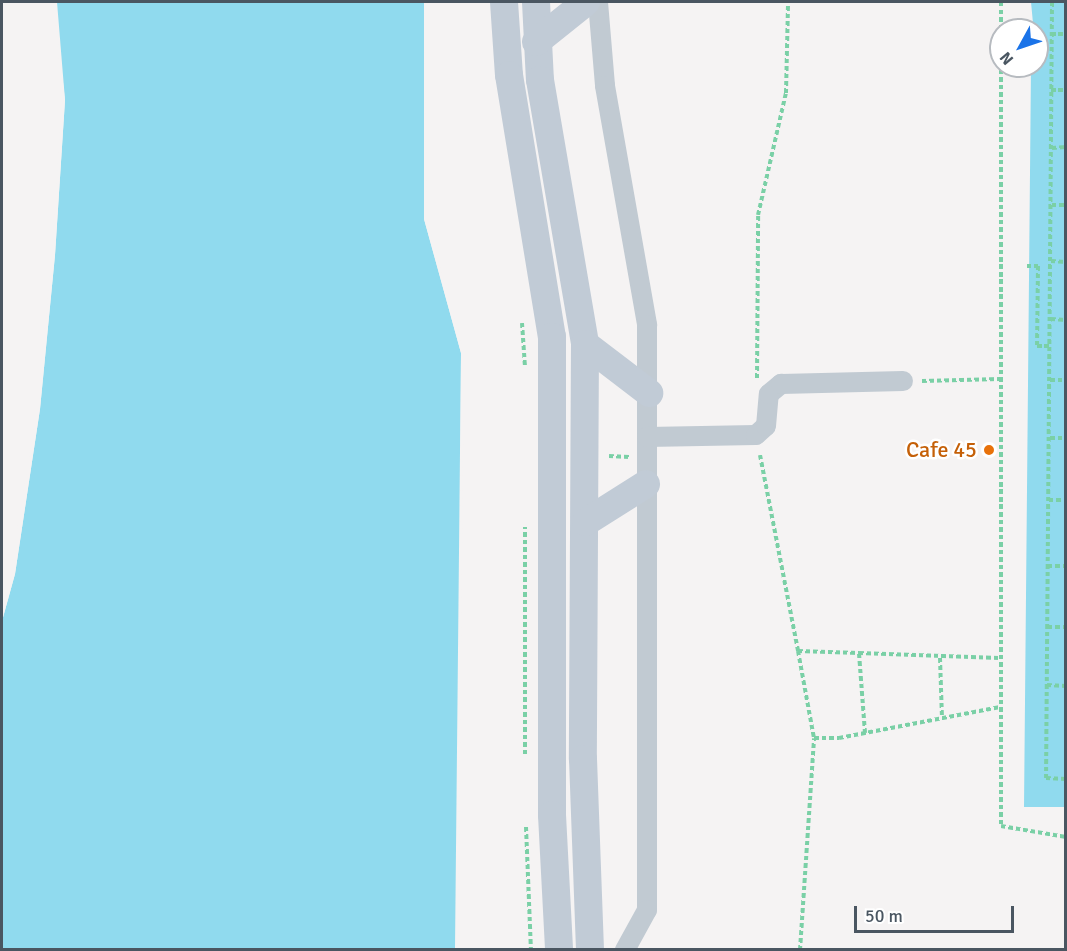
<!DOCTYPE html>
<style>
body{margin:0}
#map{position:relative;width:1067px;height:951px;overflow:hidden;background:#f5f3f3;font-family:Signika,sans-serif}
div>[style]{position:absolute}
.water>*{inset:0;background:#90daee}
.pier>*{inset:0;background:#f5f3f3}
.path>*{height:4px;margin-top:-2px;transform-origin:0;background:repeating-linear-gradient(90deg,#7ad0a6 0 4.5px,transparent 0 7.5px)}
.street>*{height:20px;margin:-10px;padding:0 10px;transform-origin:10px;border-radius:10px;background:#c1cad2}
.secondary>*{height:28px;margin:-14px;padding:0 14px;transform-origin:14px;border-radius:14px;background:#c1cbd6}
.dots>*{width:16px;height:16px;translate:-50% -50%;box-sizing:border-box;border:3px solid #fff;border-radius:50%}
span{translate:-50% -50%;white-space:nowrap;text-align:center;line-height:1.15;-webkit-text-stroke:5px #fff;paint-order:stroke}
.food-label{font-size:22px;color:#c56008}
.right{translate:-100% -50%;text-align:right}
.frame{position:absolute;inset:0;border:3px solid #4a5661;pointer-events:none}
.north{position:absolute;left:989px;top:18px;width:60px;height:60px;box-sizing:border-box;background:#fff;border:2px solid #b7bbc0;border-radius:50%;rotate:230deg;font-size:16px;font-weight:700;line-height:24px;text-align:center;color:#4a5661}
.north::after{content:'';display:block;margin:auto;width:21px;height:27px;background:#1a73e8;clip-path:polygon(50% 0,100% 100%,50% 72%,0 100%)}
.scale{position:absolute;left:854px;top:906px;width:160px;height:27px;box-sizing:border-box;border:3px solid #4a5661;border-top:0;padding-left:8px;font-size:18px;line-height:21px;white-space:nowrap;color:#4a5661;-webkit-text-stroke:4px #fff;paint-order:stroke}
</style>
<div id="map">
<div class="water">
<i style="clip-path:polygon(57px 2px,424px 2px,424px 219px,461px 353px,455px 949px,2px 949px,2px 621px,15px 574px,40px 409px,55px 255px,65px 100px)"></i>
<i style="clip-path:polygon(1031px 2px,1066px 2px,1065px 807px,1024px 807px,1031px 66px,1037px 66px)"></i>
</div>
<div class="pier">
<i style="clip-path:polygon(54px 2px,65px 100px,55px 255px,40px 409px,15px 574px,2px 621px,37px 409px,52px 255px,62px 100px)"></i>
<i style="clip-path:polygon(424px 2px,427px 219px,464px 353px,458px 950px,461px 353px,424px 219px)"></i>
</div>
<div class="path">
<i style="left:1001px;top:2px;width:824px;rotate:90deg"></i>
<i style="left:1001px;top:826px;width:66px;rotate:9.6deg"></i>
<i style="left:1052px;top:2px;width:776px;rotate:90.44deg"></i>
<i style="left:1046px;top:778px;width:20px;rotate:3deg"></i>
<i style="left:1051px;top:34px;width:15px"></i>
<i style="left:1051px;top:90px;width:15px"></i>
<i style="left:1052px;top:148px;width:14px;rotate:-4deg"></i>
<i style="left:1052px;top:205px;width:14px"></i>
<i style="left:1051px;top:261px;width:15px;rotate:4deg"></i>
<i style="left:1027px;top:266px;width:11px"></i>
<i style="left:1038px;top:266px;width:80px;rotate:90.7deg"></i>
<i style="left:1037px;top:346px;width:14px"></i>
<i style="left:1051px;top:319px;width:15px;rotate:4deg"></i>
<i style="left:522px;top:323px;width:44px;rotate:86.1deg"></i>
<i style="left:757px;top:378px;width:163px;rotate:-89.6deg"></i>
<i style="left:758px;top:215px;width:125px;rotate:-77.1deg"></i>
<i style="left:786px;top:93px;width:91px;rotate:-88.7deg"></i>
<i style="left:1050px;top:380px;width:16px"></i>
<i style="left:922px;top:381px;width:78px;rotate:-1.5deg"></i>
<i style="left:1050px;top:438px;width:16px"></i>
<i style="left:760px;top:455px;width:200px;rotate:79deg"></i>
<i style="left:798px;top:651px;width:61px;rotate:1.9deg"></i>
<i style="left:609px;top:456px;width:20px;rotate:3deg"></i>
<i style="left:1049px;top:500px;width:17px"></i>
<i style="left:1048px;top:566px;width:18px"></i>
<i style="left:1048px;top:627px;width:18px"></i>
<i style="left:798px;top:651px;width:88px;rotate:79.6deg"></i>
<i style="left:814px;top:738px;width:25px"></i>
<i style="left:839px;top:738px;width:164px;rotate:-10.9deg"></i>
<i style="left:940px;top:658px;width:60px;rotate:88.1deg"></i>
<i style="left:1047px;top:685px;width:19px;rotate:3deg"></i>
<i style="left:865px;top:733px;width:80px;rotate:-94.3deg"></i>
<i style="left:859px;top:653px;width:140px;rotate:2deg"></i>
<i style="left:525px;top:754px;width:227px;rotate:-90deg"></i>
<i style="left:526px;top:827px;width:123px;rotate:87.7deg"></i>
<i style="left:800px;top:950px;width:212px;rotate:-86.2deg"></i>
</div>
<div class="street">
<i style="left:598px;top:2px;width:84px;rotate:85.2deg"></i>
<i style="left:605px;top:86px;width:243px;rotate:80deg"></i>
<i style="left:647px;top:325px;width:585px;rotate:90deg"></i>
<i style="left:647px;top:910px;width:46px;rotate:118.8deg"></i>
<i style="left:647px;top:437px;width:109px;rotate:-1.1deg"></i>
<i style="left:756px;top:435px;width:13px;rotate:-42deg"></i>
<i style="left:766px;top:426px;width:32px;rotate:-85deg"></i>
<i style="left:769px;top:394px;width:16px;rotate:-40deg"></i>
<i style="left:781px;top:384px;width:122px;rotate:-1.4deg"></i>
</div>
<div class="secondary">
<i style="left:504px;top:2px;width:73px;rotate:86.1deg"></i>
<i style="left:509px;top:75px;width:266px;rotate:80.7deg"></i>
<i style="left:552px;top:337px;width:478px;rotate:90deg"></i>
<i style="left:552px;top:815px;width:135px;rotate:87deg"></i>
<i style="left:536px;top:2px;width:78px;rotate:87.1deg"></i>
<i style="left:540px;top:80px;width:268px;rotate:80.3deg"></i>
<i style="left:585px;top:344px;width:415px;rotate:90.3deg"></i>
<i style="left:583px;top:759px;width:191px;rotate:87.9deg"></i>
<i style="left:536px;top:42px;width:64px;rotate:-38.7deg"></i>
<i style="left:585px;top:344px;width:81px;rotate:37.4deg"></i>
<i style="left:586px;top:522px;width:71px;rotate:-32.3deg"></i>
</div>
<div class="dots">
<i style="left:989px;top:450px;background:#e8710a"></i>
</div>
<div class="food-label">
<span class="right" style="left:977px;top:450px">Cafe 45</span>
</div>
<div class="frame"></div>
<div class="north">N</div>
<div class="scale">50 m</div>
</div>
